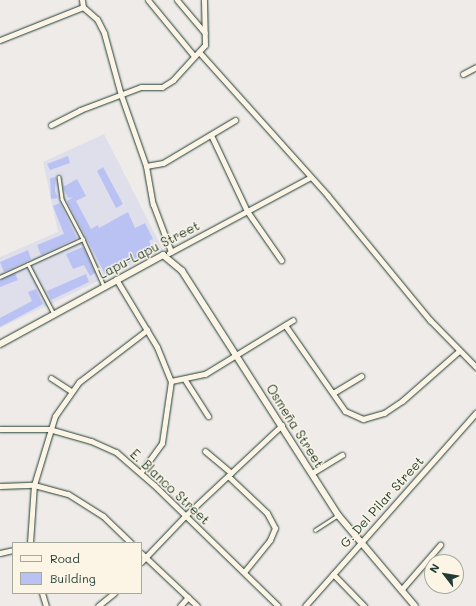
<!DOCTYPE html>
<meta charset="utf-8">
<style>
body{margin:0}
#map{position:relative;width:476px;height:606px;overflow:hidden;background:#efebe8;font-family:Mali,sans-serif}
div>[style]{position:absolute}
.built>*{inset:0;background:#dfdfeb}
.building>*{inset:0;background:#bac2f3}
.roads{filter:drop-shadow(0 0 1px #1f3d34) drop-shadow(0 0 1px #1f3d34)}
.service>*{height:2.5px;margin:-1.25px;padding:0 1.25px;transform-origin:1.25px;border-radius:1.25px;background:#fcf5e5}
.minor>*{height:5px;margin:-2.5px;padding:0 2.5px;transform-origin:2.5px;border-radius:2.5px;background:#fcf5e5}
.tertiary>*{height:6px;margin:-3px;padding:0 3px;transform-origin:3px;border-radius:3px;background:#fcf5e5}
span{translate:-50% -50%;white-space:nowrap;text-align:center;line-height:1.15;-webkit-text-stroke:3px #fcf5e5;paint-order:stroke}
.street-label{font-size:13px;color:#1f3d34}
.legend{position:absolute;left:12px;top:542px;width:130px;height:52px;box-sizing:border-box;background:#fcf5e5;border:1px solid #a4ab9e;margin:0;padding:5px 7px;list-style:none;font-size:12px;color:#1f3d34}
.legend li{display:flex;align-items:center;gap:8px;height:20px}
.legend b{width:20px;border:1px solid #a4ab9e}
.north{position:absolute;left:424px;top:554px;width:40px;height:40px;box-sizing:border-box;background:#fcf5e5;border:1px solid #a4ab9e;border-radius:50%;rotate:301deg;font-size:11px;font-weight:700;line-height:16px;text-align:center;color:#1f3d34}
.north::after{content:'';display:block;margin:auto;width:14px;height:18px;background:#1f3d34;clip-path:polygon(50% 0,100% 100%,50% 72%,0 100%)}
</style>
<div id="map">
<div class="built">
<i style="clip-path:polygon(104px 134px,163px 250px,0 328px,0 257px,58px 232px,43px 162px)"></i>
</div>
<div class="building">
<i style="clip-path:polygon(68px 156px,70px 163px,50px 170px,47px 164px)"></i>
<i style="clip-path:polygon(103px 167px,123px 204px,116px 208px,97px 171px)"></i>
<i style="clip-path:polygon(56px 177px,55px 191px,58px 198px,51px 199px,50px 178px)"></i>
<i style="clip-path:polygon(77px 179px,86px 196px,76px 201px,91px 229px,98px 225px,99px 228px,128px 212px,135px 228px,145px 223px,153px 239px,149px 241px,154px 251px,105px 274px,67px 201px,73px 197px,68px 198px,63px 187px)"></i>
<i style="clip-path:polygon(60px 203px,77px 238px,41px 255px,37px 245px,64px 234px,53px 206px)"></i>
<i style="clip-path:polygon(83px 247px,95px 273px,90px 276px,84px 265px,73px 269px,66px 254px)"></i>
<i style="clip-path:polygon(28px 250px,31px 259px,4px 272px,0 262px)"></i>
<i style="clip-path:polygon(15px 273px,18px 280px,0 287px,0 280px)"></i>
<i style="clip-path:polygon(86px 274px,89px 282px,51px 300px,47px 291px)"></i>
<i style="clip-path:polygon(36px 289px,43px 304px,0 327px,0 318px,32px 301px,28px 292px)"></i>
</div>
<div class="roads">
<div class="service">
<i style="left:59px;top:177px;width:22px;rotate:82deg"></i>
<i style="left:62px;top:199px;width:45px;rotate:62.3deg"></i>
<i style="left:28px;top:264px;width:56px;rotate:62.5deg"></i>
<i style="left:0;top:277px;width:91px;rotate:-24.6deg"></i>
<i style="left:83px;top:239px;width:51px;rotate:65.9deg"></i>
<i style="left:315px;top:530px;width:27px;rotate:-33deg"></i>
</div>
<div class="minor">
<i style="left:82px;top:0;width:7px;rotate:82deg"></i>
<i style="left:83px;top:7px;width:18px;rotate:41deg"></i>
<i style="left:97px;top:19px;width:16px;rotate:63deg"></i>
<i style="left:104px;top:33px;width:64px;rotate:74.7deg"></i>
<i style="left:121px;top:95px;width:75px;rotate:70.6deg"></i>
<i style="left:146px;top:166px;width:39px;rotate:80deg"></i>
<i style="left:153px;top:204px;width:51px;rotate:69.4deg"></i>
<i style="left:148px;top:0;width:72px;rotate:50.6deg"></i>
<i style="left:177px;top:0;width:43px;rotate:49.7deg"></i>
<i style="left:0;top:40px;width:89px;rotate:-21.7deg"></i>
<i style="left:199px;top:52px;width:193px;rotate:48.1deg"></i>
<i style="left:328px;top:196px;width:161px;rotate:50.6deg"></i>
<i style="left:430px;top:320px;width:66px;rotate:45.6deg"></i>
<i style="left:463px;top:74px;width:15px;rotate:-28deg"></i>
<i style="left:51px;top:125px;width:33px;rotate:-27deg"></i>
<i style="left:80px;top:110px;width:65px;rotate:-20.7deg"></i>
<i style="left:141px;top:87px;width:21px"></i>
<i style="left:162px;top:87px;width:13px;rotate:-32deg"></i>
<i style="left:173px;top:80px;width:47px;rotate:-47.6deg"></i>
<i style="left:205px;top:45px;width:45px;rotate:-91.3deg"></i>
<i style="left:211px;top:135px;width:84px;rotate:64.7deg"></i>
<i style="left:247px;top:211px;width:60px;rotate:55.2deg"></i>
<i style="left:146px;top:166px;width:17px;rotate:-10deg"></i>
<i style="left:163px;top:163px;width:84px;rotate:-30.8deg"></i>
<i style="left:169px;top:253px;width:159px;rotate:-28.2deg"></i>
<i style="left:116px;top:279px;width:79px;rotate:58.9deg"></i>
<i style="left:157px;top:347px;width:37px;rotate:68deg"></i>
<i style="left:171px;top:381px;width:63px;rotate:98.3deg"></i>
<i style="left:162px;top:443px;width:36px;rotate:126deg"></i>
<i style="left:285px;top:325px;width:105px;rotate:55.1deg"></i>
<i style="left:345px;top:411px;width:20px;rotate:24deg"></i>
<i style="left:363px;top:419px;width:22px;rotate:-16deg"></i>
<i style="left:384px;top:413px;width:22px;rotate:-34deg"></i>
<i style="left:402px;top:401px;width:76px;rotate:-41.3deg"></i>
<i style="left:51px;top:378px;width:24px;rotate:33deg"></i>
<i style="left:185px;top:380px;width:43px;rotate:57.4deg"></i>
<i style="left:171px;top:381px;width:35px;rotate:-12deg"></i>
<i style="left:205px;top:374px;width:103px;rotate:-31.5deg"></i>
<i style="left:333px;top:393px;width:33px;rotate:-31deg"></i>
<i style="left:0;top:429px;width:49px"></i>
<i style="left:49px;top:429px;width:44px;rotate:15.9deg"></i>
<i style="left:91px;top:441px;width:27px;rotate:24deg"></i>
<i style="left:116px;top:452px;width:50px;rotate:41deg"></i>
<i style="left:154px;top:485px;width:173px;rotate:44.3deg"></i>
<i style="left:205px;top:451px;width:34px;rotate:40deg"></i>
<i style="left:312px;top:473px;width:35px;rotate:-31deg"></i>
<i style="left:228px;top:476px;width:54px;rotate:43.5deg"></i>
<i style="left:267px;top:513px;width:17px;rotate:62deg"></i>
<i style="left:275px;top:528px;width:13px;rotate:113deg"></i>
<i style="left:270px;top:540px;width:41px;rotate:129.1deg"></i>
<i style="left:0;top:486px;width:34px;rotate:-2deg"></i>
<i style="left:34px;top:485px;width:35px;rotate:15deg"></i>
<i style="left:68px;top:494px;width:41px;rotate:32.2deg"></i>
<i style="left:103px;top:516px;width:39px;rotate:44deg"></i>
<i style="left:30px;top:543px;width:58px;rotate:-86.1deg"></i>
<i style="left:34px;top:485px;width:72px;rotate:-73.1deg"></i>
<i style="left:55px;top:416px;width:42px;rotate:-54.8deg"></i>
<i style="left:79px;top:382px;width:86px;rotate:-37.4deg"></i>
<i style="left:0;top:553px;width:13px;rotate:-13deg"></i>
<i style="left:141px;top:553px;width:77px;rotate:43.4deg"></i>
<i style="left:141px;top:562px;width:64px;rotate:-46.3deg"></i>
<i style="left:185px;top:516px;width:133px;rotate:-43.2deg"></i>
<i style="left:333px;top:574px;width:45px;rotate:45.9deg"></i>
<i style="left:401px;top:590px;width:60px;rotate:-49.1deg"></i>
<i style="left:42px;top:593px;width:14px;rotate:73deg"></i>
<i style="left:98px;top:606px;width:21px;rotate:-39deg"></i>
<i style="left:180px;top:606px;width:12px;rotate:-48deg"></i>
<i style="left:305px;top:606px;width:258px;rotate:-48.5deg"></i>
</div>
<div class="tertiary">
<i style="left:0;top:344px;width:186px;rotate:-28.6deg"></i>
<i style="left:163px;top:255px;width:25px;rotate:40deg"></i>
<i style="left:182px;top:271px;width:290px;rotate:57.4deg"></i>
<i style="left:338px;top:515px;width:119px;rotate:49.8deg"></i>
</div>
</div>
<div class="street-label">
<span style="left:149px;top:250px;rotate:-27deg">Lapu-Lapu Street</span>
<span style="left:295px;top:426px;rotate:58deg">Osmeña Street</span>
<span style="left:170px;top:487px;rotate:43deg">E. Blanco Street</span>
<span style="left:382px;top:502px;rotate:-48deg">G. Del Pilar Street</span>
</div>
<ul class="legend">
<li><b style="height:5px;background:#fcf5e5"></b>Road</li>
<li><b style="height:11px;background:#bac2f3"></b>Building</li>
</ul>
<div class="north">N</div>
</div>
